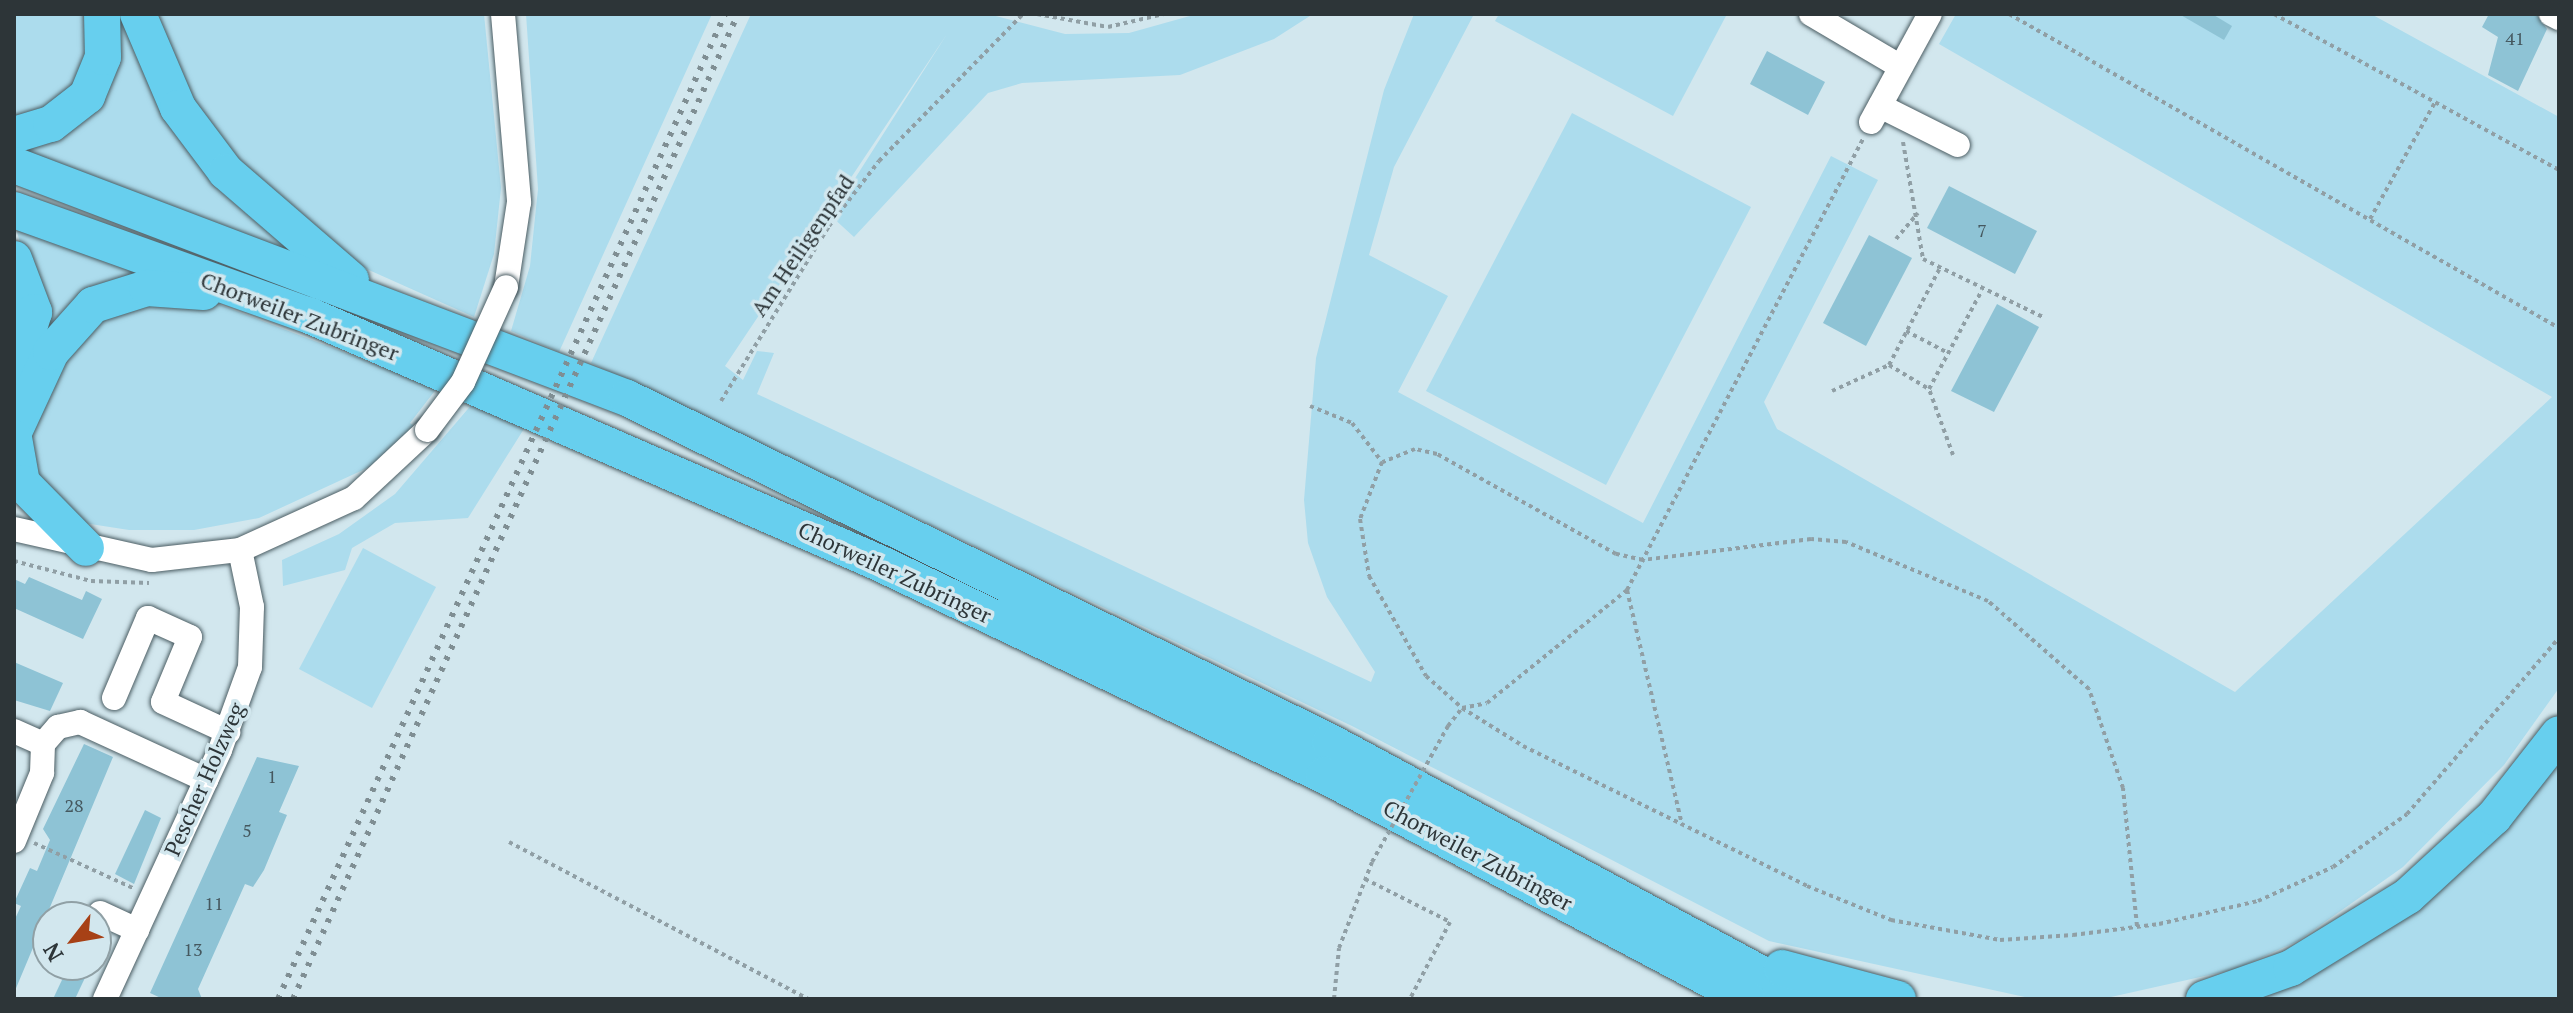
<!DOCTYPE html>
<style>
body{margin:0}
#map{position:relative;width:2573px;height:1013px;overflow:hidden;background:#d2e7ee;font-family:"PT Serif",serif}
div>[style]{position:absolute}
.green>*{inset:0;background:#acdced}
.building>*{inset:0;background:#8ec3d5}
.path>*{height:4px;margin-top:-2px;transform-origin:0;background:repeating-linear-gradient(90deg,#909fa5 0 4px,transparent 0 8px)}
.roads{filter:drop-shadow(0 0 2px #4b5d63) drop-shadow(0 0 2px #4b5d63)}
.minor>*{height:24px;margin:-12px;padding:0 12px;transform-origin:12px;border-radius:12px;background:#fff}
.highway>*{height:36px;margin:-18px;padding:0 18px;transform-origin:18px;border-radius:18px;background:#67cfee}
.rail>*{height:6px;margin-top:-3px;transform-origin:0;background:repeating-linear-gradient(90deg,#7f8e93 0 4px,transparent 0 12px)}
.path-bridge>*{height:4px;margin-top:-2px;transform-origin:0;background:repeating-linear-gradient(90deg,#909fa5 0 4px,transparent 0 8px)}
.bridges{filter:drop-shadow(0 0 2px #4b5d63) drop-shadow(0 0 2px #4b5d63)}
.minor-bridge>*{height:24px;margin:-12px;padding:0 12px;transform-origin:12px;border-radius:12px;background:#fff}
span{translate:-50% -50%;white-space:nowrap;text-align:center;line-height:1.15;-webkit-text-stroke:7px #d2e7ee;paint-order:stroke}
.number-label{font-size:18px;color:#45585f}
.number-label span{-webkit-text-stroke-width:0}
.street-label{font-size:22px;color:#2d3538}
.frame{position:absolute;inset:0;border:16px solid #2d3538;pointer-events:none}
.north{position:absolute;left:32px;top:901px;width:80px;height:80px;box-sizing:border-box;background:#d2e7ee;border:2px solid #90a0a5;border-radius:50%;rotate:239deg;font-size:22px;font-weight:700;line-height:32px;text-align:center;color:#2d3538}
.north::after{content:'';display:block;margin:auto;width:28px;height:36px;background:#a74116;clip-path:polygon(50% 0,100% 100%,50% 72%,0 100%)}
</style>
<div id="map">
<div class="green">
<i style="clip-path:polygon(14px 14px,95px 14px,81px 89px,14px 129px)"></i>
<i style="clip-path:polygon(111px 14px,126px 14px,146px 68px,334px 271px,14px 159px,14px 144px,56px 132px)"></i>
<i style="clip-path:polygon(154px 14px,484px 14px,501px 188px,494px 254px,474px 317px,342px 258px,206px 133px)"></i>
<i style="clip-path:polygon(526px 14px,712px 14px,559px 352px,511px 331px,530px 266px,538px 189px)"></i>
<i style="clip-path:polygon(751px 14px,988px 14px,1065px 34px,1129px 33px,1197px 14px,1313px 14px,1274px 39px,1180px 75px,1022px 83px,988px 93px,854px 237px,831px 216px,947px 34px,725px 366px,743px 380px,757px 351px,774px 353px,757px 394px,1371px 682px,1375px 672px,1327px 597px,1308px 543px,1304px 500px,1316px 358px,1384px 90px,1414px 14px,1474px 14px,1394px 167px,1369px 255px,1448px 296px,1398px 392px,1643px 523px,1831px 156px,1878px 180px,1764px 402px,1777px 429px,2235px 692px,2552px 397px,1939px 44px,1956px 14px,2371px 14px,2559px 117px,2559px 688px,2504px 765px,2403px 867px,2298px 941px,2236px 969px,2102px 999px,2034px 999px,1769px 941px,1352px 726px,591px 363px)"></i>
<i style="clip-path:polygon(1499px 14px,1727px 14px,1673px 116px,1495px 21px)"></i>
<i style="clip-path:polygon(1572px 113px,1751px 207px,1606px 485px,1426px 391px)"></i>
<i style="clip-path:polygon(14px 219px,183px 277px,56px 331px,41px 328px)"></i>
<i style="clip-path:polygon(195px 297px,218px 304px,437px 388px,410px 423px,416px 427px,378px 463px,259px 518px,194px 530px,129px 530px,84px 523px,39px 495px,27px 427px,94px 313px)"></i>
<i style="clip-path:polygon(473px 403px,527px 424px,468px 518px,395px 523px,352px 548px,345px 570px,283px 586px,282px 560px,339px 534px,395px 494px)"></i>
<i style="clip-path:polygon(363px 548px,436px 587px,372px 708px,299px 669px)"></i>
<i style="clip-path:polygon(2559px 753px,2559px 999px,2239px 999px,2278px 985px)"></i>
</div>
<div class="building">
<i style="clip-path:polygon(2179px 14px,2212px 14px,2232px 26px,2224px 40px)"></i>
<i style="clip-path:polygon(2489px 14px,2536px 14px,2547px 29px,2518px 91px,2488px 75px,2498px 37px,2482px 27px)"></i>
<i style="clip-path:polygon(1767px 51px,1825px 82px,1808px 115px,1750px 84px)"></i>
<i style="clip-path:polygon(1949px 186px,2037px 231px,2015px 274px,1927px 228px)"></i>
<i style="clip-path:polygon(1869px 235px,1912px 258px,1866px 346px,1823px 323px)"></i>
<i style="clip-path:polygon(1997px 304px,2039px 327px,1994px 412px,1951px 391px)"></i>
<i style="clip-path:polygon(29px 577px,82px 600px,86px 591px,102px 599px,83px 639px,14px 608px,14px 579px,25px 584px)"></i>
<i style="clip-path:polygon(14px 662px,63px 683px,50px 711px,14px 700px)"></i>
<i style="clip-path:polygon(84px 744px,113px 757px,14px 993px,14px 921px,21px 906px,14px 903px,30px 868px,37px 871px,50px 840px,43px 829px)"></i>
<i style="clip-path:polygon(257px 757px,299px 766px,279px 812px,287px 815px,264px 870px,253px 887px,245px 884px,198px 989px,202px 999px,163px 999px,150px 993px)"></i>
<i style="clip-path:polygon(145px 810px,161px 818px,134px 884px,115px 874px)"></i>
<i style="clip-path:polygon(69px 965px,91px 965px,75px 999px,53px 999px)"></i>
</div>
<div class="path">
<i style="left:1037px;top:14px;width:72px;rotate:10.4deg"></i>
<i style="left:1108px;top:27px;width:57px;rotate:-13.1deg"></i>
<i style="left:2009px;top:14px;width:633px;rotate:29.72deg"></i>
<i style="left:2274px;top:14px;width:325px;rotate:28.7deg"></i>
<i style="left:1903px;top:142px;width:119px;rotate:80.3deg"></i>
<i style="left:1923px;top:259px;width:133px;rotate:25.8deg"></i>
<i style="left:2370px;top:219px;width:134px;rotate:-60.9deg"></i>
<i style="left:1896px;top:239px;width:34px;rotate:-50deg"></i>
<i style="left:1906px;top:331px;width:47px;rotate:27.6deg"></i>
<i style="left:1889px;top:365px;width:47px;rotate:31deg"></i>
<i style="left:1832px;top:391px;width:63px;rotate:-24.5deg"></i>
<i style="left:1889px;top:365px;width:110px;rotate:-62.3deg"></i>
<i style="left:721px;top:401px;width:206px;rotate:-58.3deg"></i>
<i style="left:829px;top:226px;width:82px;rotate:-52.4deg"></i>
<i style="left:879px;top:161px;width:206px;rotate:-45.6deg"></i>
<i style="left:1310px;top:406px;width:45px;rotate:22deg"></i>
<i style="left:1352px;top:423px;width:49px;rotate:52.4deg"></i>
<i style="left:1953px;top:455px;width:70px;rotate:-110deg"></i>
<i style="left:1929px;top:389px;width:112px;rotate:-61.8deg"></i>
<i style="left:14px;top:561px;width:80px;rotate:14.6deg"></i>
<i style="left:91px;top:581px;width:58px;rotate:2deg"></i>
<i style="left:1627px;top:590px;width:241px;rotate:76.8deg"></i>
<i style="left:1448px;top:726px;width:23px;rotate:-52deg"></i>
<i style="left:1462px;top:708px;width:25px;rotate:-11deg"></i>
<i style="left:1487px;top:703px;width:180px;rotate:-38.9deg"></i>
<i style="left:1627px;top:590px;width:509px;rotate:-62.38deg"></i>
<i style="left:509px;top:842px;width:338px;rotate:27.7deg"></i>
<i style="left:34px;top:843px;width:111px;rotate:24.5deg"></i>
<i style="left:1365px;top:879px;width:95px;rotate:26.8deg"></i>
<i style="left:1450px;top:922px;width:87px;rotate:117.5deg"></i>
<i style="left:2137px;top:926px;width:139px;rotate:-95.8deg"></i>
<i style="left:2123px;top:788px;width:105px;rotate:-109deg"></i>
<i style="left:2089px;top:689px;width:134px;rotate:-138.9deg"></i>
<i style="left:1988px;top:601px;width:154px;rotate:-157.4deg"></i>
<i style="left:1846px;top:542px;width:35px;rotate:-175deg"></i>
<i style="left:1811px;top:539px;width:169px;rotate:172.9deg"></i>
<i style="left:1643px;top:560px;width:28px;rotate:-167deg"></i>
<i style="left:1616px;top:554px;width:205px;rotate:-150.8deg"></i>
<i style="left:1437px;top:454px;width:23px;rotate:-167deg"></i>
<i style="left:1415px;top:449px;width:35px;rotate:158deg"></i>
<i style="left:1382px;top:462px;width:61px;rotate:111.1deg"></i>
<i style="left:1360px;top:519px;width:58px;rotate:81deg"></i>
<i style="left:1369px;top:576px;width:115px;rotate:60.3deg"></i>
<i style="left:1426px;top:676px;width:48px;rotate:41.6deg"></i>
<i style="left:1462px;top:708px;width:72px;rotate:31.9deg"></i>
<i style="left:1523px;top:746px;width:317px;rotate:26.2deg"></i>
<i style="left:1807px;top:886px;width:91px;rotate:22deg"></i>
<i style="left:1891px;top:920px;width:111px;rotate:10.4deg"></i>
<i style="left:2000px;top:940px;width:73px;rotate:-3.9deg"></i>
<i style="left:2073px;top:935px;width:87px;rotate:-7.3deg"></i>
<i style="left:2159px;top:924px;width:102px;rotate:-13.1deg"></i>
<i style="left:2258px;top:901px;width:82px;rotate:-24.4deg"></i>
<i style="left:2333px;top:867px;width:91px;rotate:-35.6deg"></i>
<i style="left:2407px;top:814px;width:233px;rotate:-49.2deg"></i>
<i style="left:1334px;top:999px;width:51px;rotate:-84.4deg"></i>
<i style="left:1339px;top:948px;width:92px;rotate:-69deg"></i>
</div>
<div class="roads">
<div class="minor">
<i style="left:503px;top:14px;width:189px;rotate:85.1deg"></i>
<i style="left:519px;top:202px;width:86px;rotate:98.7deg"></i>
<i style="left:1811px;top:14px;width:104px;rotate:30.5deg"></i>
<i style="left:2551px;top:14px;width:9px;rotate:27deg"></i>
<i style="left:1880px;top:106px;width:87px;rotate:26.6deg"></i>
<i style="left:1871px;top:122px;width:123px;rotate:-61.4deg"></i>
<i style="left:14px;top:529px;width:141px;rotate:12.7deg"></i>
<i style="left:152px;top:560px;width:89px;rotate:-6.5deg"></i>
<i style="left:240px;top:550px;width:125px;rotate:-24.5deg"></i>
<i style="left:354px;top:498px;width:100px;rotate:-43deg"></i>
<i style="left:114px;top:698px;width:87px;rotate:-67deg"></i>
<i style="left:148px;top:618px;width:46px;rotate:24.3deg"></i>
<i style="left:190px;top:637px;width:70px;rotate:112.6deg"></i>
<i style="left:163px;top:702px;width:72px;rotate:24.8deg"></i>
<i style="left:14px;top:731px;width:32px;rotate:24deg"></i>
<i style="left:43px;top:744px;width:23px;rotate:-49deg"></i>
<i style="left:58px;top:727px;width:23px;rotate:-13deg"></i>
<i style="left:80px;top:722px;width:139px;rotate:24.7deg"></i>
<i style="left:14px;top:841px;width:74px;rotate:-67.6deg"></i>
<i style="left:42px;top:773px;width:29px;rotate:-88deg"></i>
<i style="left:100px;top:913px;width:41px;rotate:24.7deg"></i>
<i style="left:105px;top:999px;width:274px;rotate:-65.2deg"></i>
<i style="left:220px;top:750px;width:88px;rotate:-70.1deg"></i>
<i style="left:250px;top:667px;width:60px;rotate:-88.1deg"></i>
<i style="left:252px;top:607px;width:58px;rotate:-101.9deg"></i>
</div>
<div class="highway">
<i style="left:138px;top:14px;width:102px;rotate:66.9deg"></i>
<i style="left:178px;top:108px;width:80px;rotate:53.1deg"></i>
<i style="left:226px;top:172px;width:165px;rotate:40.8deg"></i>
<i style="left:14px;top:135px;width:39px;rotate:-17deg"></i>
<i style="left:51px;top:124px;width:46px;rotate:-37.9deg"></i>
<i style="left:87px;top:96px;width:42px;rotate:-67.7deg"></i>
<i style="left:103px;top:57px;width:43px;rotate:-91.3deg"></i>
<i style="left:14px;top:165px;width:656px;rotate:20.81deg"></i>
<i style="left:627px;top:398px;width:783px;rotate:26.07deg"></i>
<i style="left:1330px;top:742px;width:543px;rotate:28.27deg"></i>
<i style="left:14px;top:210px;width:312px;rotate:19.7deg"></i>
<i style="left:308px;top:315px;width:620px;rotate:23.47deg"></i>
<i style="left:877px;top:562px;width:495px;rotate:25.5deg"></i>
<i style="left:1324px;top:775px;width:479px;rotate:27.9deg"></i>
<i style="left:14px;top:259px;width:57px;rotate:69.3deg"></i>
<i style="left:34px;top:312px;width:68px;rotate:107.1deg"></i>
<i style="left:14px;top:432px;width:88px;rotate:-65.2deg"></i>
<i style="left:51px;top:352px;width:63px;rotate:-48.2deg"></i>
<i style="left:93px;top:305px;width:57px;rotate:-17.5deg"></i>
<i style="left:147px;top:288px;width:57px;rotate:4deg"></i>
<i style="left:14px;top:438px;width:46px;rotate:79.9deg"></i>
<i style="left:22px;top:483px;width:91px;rotate:45.4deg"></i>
<i style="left:1782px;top:968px;width:120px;rotate:15deg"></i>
<i style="left:2204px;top:999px;width:92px;rotate:-19.6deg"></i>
<i style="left:2291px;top:968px;width:137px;rotate:-31.6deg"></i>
<i style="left:2408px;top:896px;width:117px;rotate:-42.6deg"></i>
<i style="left:2494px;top:817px;width:105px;rotate:-51.9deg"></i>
</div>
</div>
<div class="rail">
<i style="left:278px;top:999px;width:1082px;rotate:-65.59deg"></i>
<i style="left:293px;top:999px;width:1081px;rotate:-65.69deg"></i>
</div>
<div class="path-bridge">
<i style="left:1372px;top:862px;width:156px;rotate:-60.8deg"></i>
</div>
<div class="bridges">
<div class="minor-bridge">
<i style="left:427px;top:430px;width:60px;rotate:-53.1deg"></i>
<i style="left:463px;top:382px;width:104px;rotate:-65.6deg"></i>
</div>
</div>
<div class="number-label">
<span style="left:2515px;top:38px">41</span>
<span style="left:1982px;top:230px">7</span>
<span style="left:272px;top:776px">1</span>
<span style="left:74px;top:805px">28</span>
<span style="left:247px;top:830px">5</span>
<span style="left:214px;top:903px">11</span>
<span style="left:193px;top:949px">13</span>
</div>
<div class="street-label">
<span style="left:802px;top:245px;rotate:-56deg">Am Heiligenpfad</span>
<span style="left:300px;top:316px;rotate:21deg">Chorweiler Zubringer</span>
<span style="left:895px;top:572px;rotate:25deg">Chorweiler Zubringer</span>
<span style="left:204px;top:779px;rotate:-66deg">Pescher Holzweg</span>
<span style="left:1478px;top:855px;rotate:28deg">Chorweiler Zubringer</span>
</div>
<div class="frame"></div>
<div class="north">N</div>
</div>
